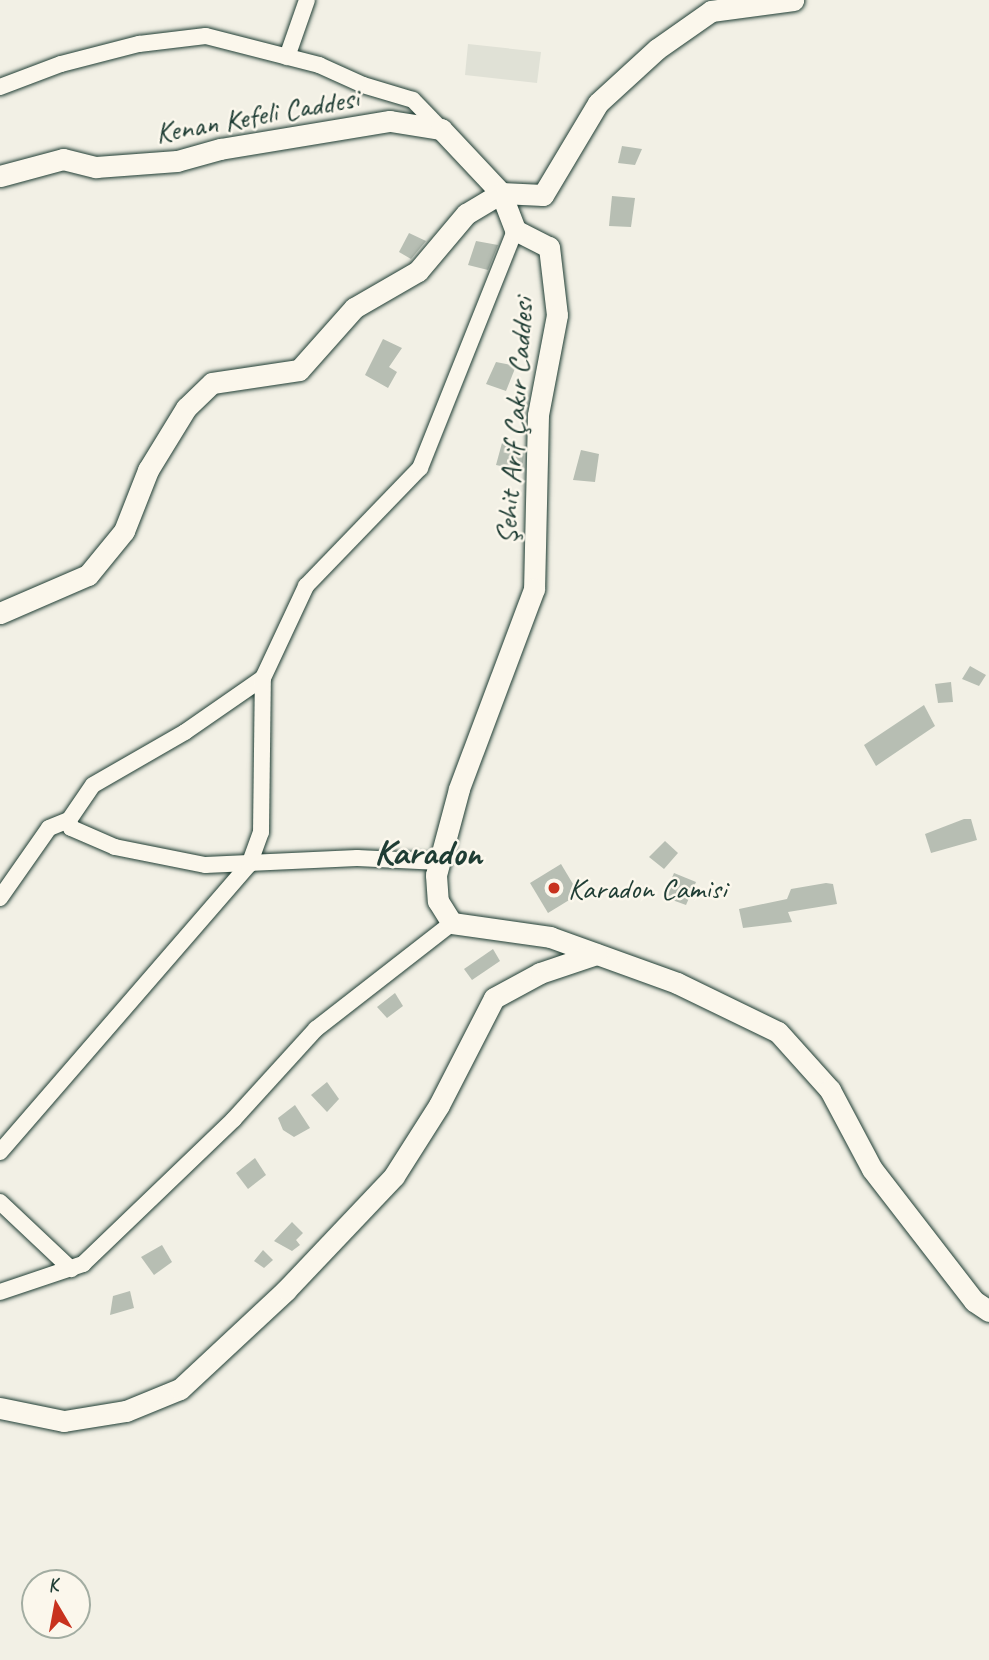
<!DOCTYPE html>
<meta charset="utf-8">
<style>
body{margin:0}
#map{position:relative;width:989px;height:1660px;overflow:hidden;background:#f2f0e5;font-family:Caveat,sans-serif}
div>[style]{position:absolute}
.built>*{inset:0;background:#e0e1d6}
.building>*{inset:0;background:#b7beb3}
.roads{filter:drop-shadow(0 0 2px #1f3d34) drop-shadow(0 0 2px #1f3d34)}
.street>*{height:16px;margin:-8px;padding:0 8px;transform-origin:8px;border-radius:8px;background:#fbf7ec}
.secondary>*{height:21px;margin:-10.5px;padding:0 10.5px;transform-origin:10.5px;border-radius:10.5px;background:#fbf7ec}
.dots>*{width:19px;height:19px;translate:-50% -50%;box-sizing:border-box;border:4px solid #fbf7ec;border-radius:50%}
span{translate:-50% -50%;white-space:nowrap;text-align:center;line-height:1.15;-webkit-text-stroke:5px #fbf7ec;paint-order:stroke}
.street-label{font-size:30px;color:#1f3d34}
.poi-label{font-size:30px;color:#1f3d34}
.left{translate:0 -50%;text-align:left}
.district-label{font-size:37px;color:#1f3d34;font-weight:700}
.north{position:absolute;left:21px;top:1569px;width:70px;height:70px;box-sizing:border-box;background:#fbf7ec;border:2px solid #a3ada2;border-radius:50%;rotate:350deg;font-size:19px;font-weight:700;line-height:28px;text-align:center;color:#1f3d34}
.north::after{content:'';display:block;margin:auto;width:24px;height:32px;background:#c8321e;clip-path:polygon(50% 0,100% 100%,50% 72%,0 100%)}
</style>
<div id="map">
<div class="built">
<i style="clip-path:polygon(468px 44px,541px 52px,537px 83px,465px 75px)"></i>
</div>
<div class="building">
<i style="clip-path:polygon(622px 146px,642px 149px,635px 165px,618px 163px)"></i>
<i style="clip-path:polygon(612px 196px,635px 198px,631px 227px,609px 226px)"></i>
<i style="clip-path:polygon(409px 233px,426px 241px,411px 259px,399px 252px)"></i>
<i style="clip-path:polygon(476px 241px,498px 245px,488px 270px,468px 265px)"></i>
<i style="clip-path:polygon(383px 339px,402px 348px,389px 367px,397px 372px,388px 388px,365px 375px)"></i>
<i style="clip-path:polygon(496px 362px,516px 366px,506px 391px,486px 384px)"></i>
<i style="clip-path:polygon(502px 443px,524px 450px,523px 471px,496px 465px)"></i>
<i style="clip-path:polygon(581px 450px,599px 454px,595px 482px,573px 480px)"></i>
<i style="clip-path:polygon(970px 666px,986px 675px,979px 686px,962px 679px)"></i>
<i style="clip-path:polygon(951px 682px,953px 702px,938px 703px,935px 684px)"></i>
<i style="clip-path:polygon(924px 705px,935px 726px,876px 766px,864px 745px)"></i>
<i style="clip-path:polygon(964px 819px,971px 819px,977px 840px,931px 853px,925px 834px)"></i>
<i style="clip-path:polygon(665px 841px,678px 853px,664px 869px,649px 857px)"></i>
<i style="clip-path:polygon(561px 864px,579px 894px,548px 913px,530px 883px)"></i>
<i style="clip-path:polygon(674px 873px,696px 882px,686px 905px,664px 897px)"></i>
<i style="clip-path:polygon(826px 883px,833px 884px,837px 904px,788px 912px,792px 922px,743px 928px,739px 909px,787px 899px,791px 889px)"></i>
<i style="clip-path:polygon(493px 949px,500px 961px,472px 980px,464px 969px)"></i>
<i style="clip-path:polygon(395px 993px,403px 1006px,387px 1018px,377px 1007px)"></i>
<i style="clip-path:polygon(327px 1082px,339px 1099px,327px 1112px,311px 1095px)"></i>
<i style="clip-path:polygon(295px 1105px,310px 1128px,294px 1137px,283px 1130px,278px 1118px)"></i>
<i style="clip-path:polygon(255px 1158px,266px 1175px,248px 1189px,236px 1173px)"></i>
<i style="clip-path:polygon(292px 1222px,303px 1233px,296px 1240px,300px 1245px,292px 1251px,274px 1241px)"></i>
<i style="clip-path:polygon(162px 1245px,172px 1262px,154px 1275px,141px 1257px)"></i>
<i style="clip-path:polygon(263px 1250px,273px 1260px,264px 1268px,254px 1261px)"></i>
<i style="clip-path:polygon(130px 1291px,134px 1308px,110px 1315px,113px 1296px)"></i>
</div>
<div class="roads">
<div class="street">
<i style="left:287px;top:57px;width:60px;rotate:-70.7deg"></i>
<i style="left:0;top:87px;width:65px;rotate:-20.7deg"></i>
<i style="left:61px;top:64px;width:81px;rotate:-14.4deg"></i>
<i style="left:139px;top:44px;width:67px;rotate:-6.8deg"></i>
<i style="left:206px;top:36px;width:117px;rotate:14.4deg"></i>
<i style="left:319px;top:65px;width:48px;rotate:24.4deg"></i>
<i style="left:363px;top:85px;width:52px;rotate:16.7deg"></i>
<i style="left:413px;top:100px;width:40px;rotate:46deg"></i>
<i style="left:440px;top:862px;width:83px;rotate:-177.2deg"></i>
<i style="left:357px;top:858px;width:152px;rotate:177.4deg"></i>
<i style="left:205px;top:865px;width:92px;rotate:-168.7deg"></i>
<i style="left:115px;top:847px;width:48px;rotate:-156.6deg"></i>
<i style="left:71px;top:828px;width:8px;rotate:-104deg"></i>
<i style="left:69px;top:820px;width:42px;rotate:-55.6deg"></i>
<i style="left:93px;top:785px;width:106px;rotate:-29.9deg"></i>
<i style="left:185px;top:732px;width:95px;rotate:-34.7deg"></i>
<i style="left:263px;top:678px;width:102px;rotate:-64.9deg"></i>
<i style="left:306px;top:586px;width:164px;rotate:-46deg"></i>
<i style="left:420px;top:468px;width:256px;rotate:-68.2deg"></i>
<i style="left:0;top:898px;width:85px;rotate:-55deg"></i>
<i style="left:49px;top:828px;width:22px;rotate:-22deg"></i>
<i style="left:0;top:1152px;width:380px;rotate:-49.1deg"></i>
<i style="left:249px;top:865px;width:35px;rotate:-70deg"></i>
<i style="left:261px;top:832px;width:154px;rotate:-89.3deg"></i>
<i style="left:0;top:1202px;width:98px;rotate:43.3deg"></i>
<i style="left:0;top:1292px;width:88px;rotate:-18.6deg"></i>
<i style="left:83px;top:1264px;width:209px;rotate:-43.8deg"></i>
<i style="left:234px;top:1119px;width:122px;rotate:-47.7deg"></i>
<i style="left:316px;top:1029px;width:172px;rotate:-37.9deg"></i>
</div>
<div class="secondary">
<i style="left:0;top:176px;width:65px;rotate:-15.1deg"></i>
<i style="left:63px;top:159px;width:34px;rotate:14deg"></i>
<i style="left:96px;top:167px;width:81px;rotate:-4.2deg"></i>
<i style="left:177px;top:161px;width:45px;rotate:-15.6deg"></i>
<i style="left:220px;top:149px;width:172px;rotate:-9.4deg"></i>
<i style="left:390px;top:121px;width:52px;rotate:8.9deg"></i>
<i style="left:441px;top:129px;width:88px;rotate:46.8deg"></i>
<i style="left:501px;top:193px;width:40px;rotate:69deg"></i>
<i style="left:515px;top:230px;width:38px;rotate:27deg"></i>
<i style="left:549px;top:247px;width:68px;rotate:83.3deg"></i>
<i style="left:557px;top:315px;width:102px;rotate:100.8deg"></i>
<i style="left:538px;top:415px;width:174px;rotate:91.3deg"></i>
<i style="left:534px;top:589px;width:214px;rotate:110.6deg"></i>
<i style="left:459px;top:789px;width:89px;rotate:105deg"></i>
<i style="left:436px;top:875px;width:26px;rotate:86deg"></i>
<i style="left:438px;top:901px;width:26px;rotate:58deg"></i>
<i style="left:452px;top:923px;width:99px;rotate:8.1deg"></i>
<i style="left:550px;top:937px;width:135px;rotate:19.9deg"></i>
<i style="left:677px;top:983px;width:112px;rotate:25.9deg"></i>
<i style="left:778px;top:1032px;width:78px;rotate:48.1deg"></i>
<i style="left:830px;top:1090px;width:89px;rotate:62deg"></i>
<i style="left:872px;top:1169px;width:167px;rotate:52.3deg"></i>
<i style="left:974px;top:1301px;width:18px;rotate:34deg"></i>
<i style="left:501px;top:193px;width:42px;rotate:2.7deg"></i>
<i style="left:543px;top:195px;width:107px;rotate:-59.1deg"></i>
<i style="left:598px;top:103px;width:80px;rotate:-42.5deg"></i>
<i style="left:657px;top:49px;width:66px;rotate:-35.1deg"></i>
<i style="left:711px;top:11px;width:83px;rotate:-7.6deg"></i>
<i style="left:0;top:613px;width:96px;rotate:-23.4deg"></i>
<i style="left:88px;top:575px;width:57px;rotate:-50.7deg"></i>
<i style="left:124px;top:531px;width:66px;rotate:-68.5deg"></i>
<i style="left:148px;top:470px;width:73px;rotate:-58.5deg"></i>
<i style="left:186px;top:408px;width:36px;rotate:-44deg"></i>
<i style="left:212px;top:383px;width:88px;rotate:-8.5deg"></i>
<i style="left:299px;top:370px;width:83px;rotate:-48.4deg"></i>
<i style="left:354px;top:308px;width:74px;rotate:-30deg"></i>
<i style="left:418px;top:271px;width:75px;rotate:-49.9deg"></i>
<i style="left:466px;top:214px;width:41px;rotate:-31deg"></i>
<i style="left:0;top:1408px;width:65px;rotate:11.5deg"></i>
<i style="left:64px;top:1421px;width:63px;rotate:-9.2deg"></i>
<i style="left:126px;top:1411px;width:58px;rotate:-22.2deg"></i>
<i style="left:180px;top:1389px;width:145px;rotate:-43deg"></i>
<i style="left:286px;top:1290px;width:157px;rotate:-46.5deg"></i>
<i style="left:394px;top:1176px;width:84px;rotate:-57.6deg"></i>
<i style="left:439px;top:1105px;width:120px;rotate:-62.8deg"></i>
<i style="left:494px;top:998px;width:52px;rotate:-28.5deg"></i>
<i style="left:540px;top:973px;width:59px;rotate:-18.7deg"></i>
</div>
</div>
<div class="dots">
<i style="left:554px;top:888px;background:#c8321e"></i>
</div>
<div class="street-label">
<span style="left:257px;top:115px;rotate:-10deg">Kenan Kefeli Caddesi</span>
<span style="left:514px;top:421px;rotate:-86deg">Şehit Arif Çakır Caddesi</span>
</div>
<div class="poi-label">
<span class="left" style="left:568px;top:888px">Karadon Camisi</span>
</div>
<div class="district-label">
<span style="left:428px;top:852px">Karadon</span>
</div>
<div class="north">K</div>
</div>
